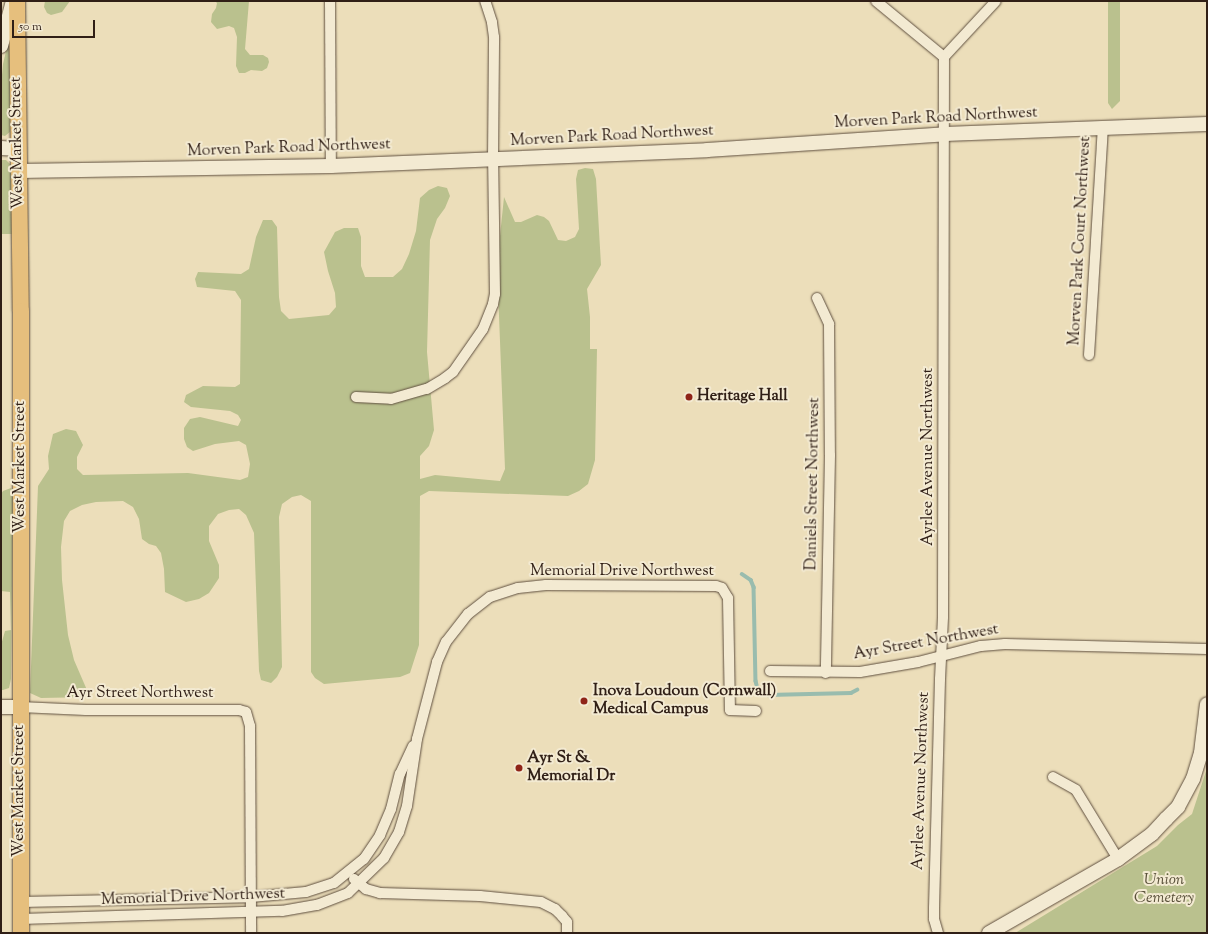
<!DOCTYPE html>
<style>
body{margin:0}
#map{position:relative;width:1208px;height:934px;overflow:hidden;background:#ecdeba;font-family:"Sorts Mill Goudy",serif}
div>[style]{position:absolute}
.green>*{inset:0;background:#bac18e}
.stream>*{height:3.5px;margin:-1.75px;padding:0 1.75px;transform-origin:1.75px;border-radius:1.75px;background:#99bcae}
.roads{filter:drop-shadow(0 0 1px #5f4f3f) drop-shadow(0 0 1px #5f4f3f)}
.street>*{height:10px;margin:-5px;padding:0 5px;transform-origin:5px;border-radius:5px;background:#f3ead2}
.secondary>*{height:14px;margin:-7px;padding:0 7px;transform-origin:7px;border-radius:7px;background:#f3ead2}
.primary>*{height:16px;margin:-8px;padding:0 8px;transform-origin:8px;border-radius:8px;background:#e6bf7d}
.dots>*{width:11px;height:11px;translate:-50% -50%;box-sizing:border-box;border:2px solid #f3ead2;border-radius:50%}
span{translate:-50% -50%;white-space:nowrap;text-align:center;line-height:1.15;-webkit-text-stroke:4px #f3ead2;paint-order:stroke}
.street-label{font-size:16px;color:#301f16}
.poi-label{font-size:16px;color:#301f16;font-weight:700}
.left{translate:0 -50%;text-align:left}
.park-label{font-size:16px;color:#59503a;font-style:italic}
.frame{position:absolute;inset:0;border:2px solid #301f16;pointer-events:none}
.scale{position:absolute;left:12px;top:20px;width:83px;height:18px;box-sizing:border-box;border:2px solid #301f16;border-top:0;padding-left:5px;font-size:12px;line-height:14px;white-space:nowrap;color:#301f16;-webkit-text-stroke:3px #f3ead2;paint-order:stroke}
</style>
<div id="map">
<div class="green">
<i style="clip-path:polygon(45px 1px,70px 1px,62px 12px,51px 15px,47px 13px,44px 7px)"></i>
<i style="clip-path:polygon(215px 1px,249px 1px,245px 49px,250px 55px,263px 55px,268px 58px,269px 62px,267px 68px,262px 71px,251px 70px,245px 73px,239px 73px,236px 66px,237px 37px,234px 28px,229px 26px,217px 29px,211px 22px,212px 14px,216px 8px,217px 3px)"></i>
<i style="clip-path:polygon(1108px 1px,1120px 1px,1120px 101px,1112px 109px,1108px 103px)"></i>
<i style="clip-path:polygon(11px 30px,11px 131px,5px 136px,1px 135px,1px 86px,3px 64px)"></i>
<i style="clip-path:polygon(1px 160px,6px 160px,11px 165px,13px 234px,1px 234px)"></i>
<i style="clip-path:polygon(585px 168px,593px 169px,596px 179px,601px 265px,587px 289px,590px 317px,590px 349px,597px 349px,595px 460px,588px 484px,579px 491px,568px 496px,429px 491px,420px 496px,419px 645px,410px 673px,400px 677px,324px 684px,315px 678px,311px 672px,311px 501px,301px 495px,292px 497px,282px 504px,279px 517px,282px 667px,277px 677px,271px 683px,261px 680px,259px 671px,254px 533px,246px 515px,239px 509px,229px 510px,218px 514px,209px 526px,209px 541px,219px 565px,219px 578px,209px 593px,199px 599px,186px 602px,165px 592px,164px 569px,161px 553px,156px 546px,149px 544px,142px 539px,139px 519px,133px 507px,123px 501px,96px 502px,82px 505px,70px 511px,64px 521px,61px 547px,62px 580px,68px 635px,74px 660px,90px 697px,41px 698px,30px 693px,38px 486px,49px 469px,48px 456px,53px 434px,66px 429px,76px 431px,83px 445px,77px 457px,77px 469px,83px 475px,188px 473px,240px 480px,248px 477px,250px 464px,246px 445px,239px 441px,215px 444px,193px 451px,187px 447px,184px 439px,184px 428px,190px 419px,200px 417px,238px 426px,241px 420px,238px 415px,230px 411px,191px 407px,184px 402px,186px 395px,203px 386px,235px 387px,240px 384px,241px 300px,235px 291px,197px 287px,195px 279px,198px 272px,241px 274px,249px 269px,256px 237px,263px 220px,272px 220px,277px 227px,279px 297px,281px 311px,289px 319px,329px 315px,336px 307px,335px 293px,328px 271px,324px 252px,335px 232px,344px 228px,358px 228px,361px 237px,361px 266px,365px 277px,393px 277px,402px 269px,409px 254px,416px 231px,420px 198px,429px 190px,438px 186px,447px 188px,450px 196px,445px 208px,437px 219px,430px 240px,427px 352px,434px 430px,429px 446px,420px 456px,420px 479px,435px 475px,500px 481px,505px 469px,497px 265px,504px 197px,515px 222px,521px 222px,537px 215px,544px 217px,549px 221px,558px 240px,566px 241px,575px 237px,579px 229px,576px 179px,578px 170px)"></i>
<i style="clip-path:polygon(11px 488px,13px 491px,11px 679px,9px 688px,3px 690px,1px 690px,1px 645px,5px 631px,11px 630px,10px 592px,1px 591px,1px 494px,3px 491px)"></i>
<i style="clip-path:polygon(1207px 768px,1207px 933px,1015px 933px,1157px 846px,1178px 825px,1192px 814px)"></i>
</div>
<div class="stream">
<i style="left:742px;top:574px;width:11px;rotate:34deg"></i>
<i style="left:751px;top:580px;width:8px;rotate:67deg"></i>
<i style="left:754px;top:587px;width:94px;rotate:88.8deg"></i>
<i style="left:756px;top:681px;width:9px;rotate:77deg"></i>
<i style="left:758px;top:690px;width:11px;rotate:27deg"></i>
<i style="left:768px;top:695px;width:83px;rotate:-1.4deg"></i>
<i style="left:851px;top:693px;width:7px;rotate:-27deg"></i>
</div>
<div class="roads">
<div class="street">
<i style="left:330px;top:1px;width:165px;rotate:89.7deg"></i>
<i style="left:876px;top:1px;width:88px;rotate:39.5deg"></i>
<i style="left:817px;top:298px;width:29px;rotate:65deg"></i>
<i style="left:829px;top:324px;width:131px;rotate:89.6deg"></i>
<i style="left:830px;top:455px;width:218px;rotate:91.1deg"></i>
<i style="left:1089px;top:355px;width:226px;rotate:-86.5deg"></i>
<i style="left:356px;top:397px;width:35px;rotate:3deg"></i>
<i style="left:391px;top:399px;width:37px;rotate:-16deg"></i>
<i style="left:427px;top:389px;width:21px;rotate:-31deg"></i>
<i style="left:445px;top:378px;width:10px;rotate:-37deg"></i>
<i style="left:453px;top:372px;width:52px;rotate:-55.1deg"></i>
<i style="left:483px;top:329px;width:27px;rotate:-68deg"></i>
<i style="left:493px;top:304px;width:10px;rotate:-79deg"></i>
<i style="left:495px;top:294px;width:135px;rotate:-90.8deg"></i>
<i style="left:493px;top:159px;width:122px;rotate:-89.5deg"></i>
<i style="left:494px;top:37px;width:15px;rotate:-98deg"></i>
<i style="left:492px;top:22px;width:22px;rotate:-108deg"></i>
<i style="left:770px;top:671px;width:90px;rotate:0.6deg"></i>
<i style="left:860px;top:672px;width:59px;rotate:-9.8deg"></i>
<i style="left:918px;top:662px;width:65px;rotate:-14.3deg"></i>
<i style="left:981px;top:646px;width:24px;rotate:-5deg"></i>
<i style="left:1005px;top:644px;width:202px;rotate:1.4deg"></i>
<i style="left:20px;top:707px;width:66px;rotate:2.6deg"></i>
<i style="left:86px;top:710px;width:153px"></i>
<i style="left:239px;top:710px;width:7px;rotate:16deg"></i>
<i style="left:246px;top:712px;width:15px;rotate:74deg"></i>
<i style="left:250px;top:726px;width:207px;rotate:89.7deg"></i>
<i style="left:1053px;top:777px;width:26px;rotate:29deg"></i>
<i style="left:1076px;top:790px;width:81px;rotate:58.7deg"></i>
<i style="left:354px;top:879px;width:16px;rotate:40deg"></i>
<i style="left:366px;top:889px;width:15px;rotate:16deg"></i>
<i style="left:380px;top:893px;width:100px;rotate:1.7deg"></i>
<i style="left:480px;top:896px;width:61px;rotate:5.6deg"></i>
<i style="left:541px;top:902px;width:16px;rotate:27deg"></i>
<i style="left:555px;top:909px;width:10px;rotate:45deg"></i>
<i style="left:562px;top:916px;width:8px;rotate:50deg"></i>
<i style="left:567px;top:922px;width:11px;rotate:90deg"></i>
<i style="left:21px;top:902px;width:230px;rotate:-1.2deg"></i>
<i style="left:251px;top:897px;width:55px;rotate:-5.2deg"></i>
<i style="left:306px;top:892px;width:29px;rotate:-18deg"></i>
<i style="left:334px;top:883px;width:38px;rotate:-39deg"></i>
<i style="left:364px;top:859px;width:29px;rotate:-56deg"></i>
<i style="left:380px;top:835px;width:28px;rotate:-67deg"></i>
<i style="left:391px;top:809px;width:36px;rotate:-76deg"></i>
<i style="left:400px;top:774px;width:31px;rotate:-65deg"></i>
<i style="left:21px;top:919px;width:261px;rotate:-1.8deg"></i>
<i style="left:282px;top:911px;width:36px;rotate:-10deg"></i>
<i style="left:317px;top:905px;width:33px;rotate:-21deg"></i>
<i style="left:348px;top:893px;width:50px;rotate:-44.2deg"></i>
<i style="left:384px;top:858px;width:30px;rotate:-60deg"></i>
<i style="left:399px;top:832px;width:27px;rotate:-73deg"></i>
<i style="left:407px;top:806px;width:68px;rotate:-81.5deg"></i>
<i style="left:417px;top:739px;width:80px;rotate:-75.4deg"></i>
<i style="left:437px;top:662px;width:22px;rotate:-66deg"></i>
<i style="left:446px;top:642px;width:36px;rotate:-52deg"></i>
<i style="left:468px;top:614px;width:28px;rotate:-38deg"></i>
<i style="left:490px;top:597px;width:29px;rotate:-18deg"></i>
<i style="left:518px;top:588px;width:28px;rotate:-6deg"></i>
<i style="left:546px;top:585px;width:170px;rotate:0.3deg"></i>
<i style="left:716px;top:586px;width:6px;rotate:18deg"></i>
<i style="left:722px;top:588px;width:12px;rotate:59deg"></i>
<i style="left:728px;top:598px;width:112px;rotate:89deg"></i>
<i style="left:730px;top:710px;width:26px;rotate:2deg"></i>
<i style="left:938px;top:933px;width:15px;rotate:-106deg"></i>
<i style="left:934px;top:919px;width:11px;rotate:-90deg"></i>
<i style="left:934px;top:908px;width:229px;rotate:-88.5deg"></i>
<i style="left:940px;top:679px;width:62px;rotate:-87.2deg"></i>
<i style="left:943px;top:617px;width:560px;rotate:-89.9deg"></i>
<i style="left:944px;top:57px;width:76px;rotate:-47.1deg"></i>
</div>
<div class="secondary">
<i style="left:1px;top:46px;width:47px;rotate:-75.1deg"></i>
<i style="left:1px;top:148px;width:17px;rotate:3deg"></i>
<i style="left:19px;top:171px;width:312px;rotate:-0.9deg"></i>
<i style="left:331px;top:166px;width:376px;rotate:-2.4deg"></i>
<i style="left:707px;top:150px;width:239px;rotate:-3.8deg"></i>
<i style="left:945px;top:134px;width:262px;rotate:-2.2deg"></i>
<i style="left:1px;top:707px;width:19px"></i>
<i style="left:989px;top:933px;width:149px;rotate:-29.8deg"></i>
<i style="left:1118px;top:859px;width:42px;rotate:-36.3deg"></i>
<i style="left:1152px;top:834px;width:21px;rotate:-47deg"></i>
<i style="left:1166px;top:819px;width:17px;rotate:-45deg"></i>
<i style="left:1178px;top:807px;width:32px;rotate:-62deg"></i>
<i style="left:1193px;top:779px;width:27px;rotate:-73deg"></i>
<i style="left:1201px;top:753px;width:49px;rotate:-83deg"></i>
</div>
<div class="primary">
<i style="left:17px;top:1px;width:310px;rotate:89.3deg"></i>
<i style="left:21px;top:311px;width:622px;rotate:90deg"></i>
</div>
</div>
<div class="dots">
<i style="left:689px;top:397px;background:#8f2418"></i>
<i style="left:584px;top:701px;background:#8f2418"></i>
<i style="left:519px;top:768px;background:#8f2418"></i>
</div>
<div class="street-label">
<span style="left:936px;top:119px;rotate:-3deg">Morven Park Road Northwest</span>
<span style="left:612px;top:137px;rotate:-3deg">Morven Park Road Northwest</span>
<span style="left:18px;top:143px;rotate:-91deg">West Market Street</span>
<span style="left:289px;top:149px;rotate:-2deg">Morven Park Road Northwest</span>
<span style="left:1081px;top:241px;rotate:-87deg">Morven Park Court Northwest</span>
<span style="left:929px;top:457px;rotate:-90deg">Ayrlee Avenue Northwest</span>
<span style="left:21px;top:467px;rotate:-90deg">West Market Street</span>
<span style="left:814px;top:484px;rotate:-89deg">Daniels Street Northwest</span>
<span style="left:622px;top:572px">Memorial Drive Northwest</span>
<span style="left:926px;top:643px;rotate:-10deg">Ayr Street Northwest</span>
<span style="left:140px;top:694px">Ayr Street Northwest</span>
<span style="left:922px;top:781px;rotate:-88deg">Ayrlee Avenue Northwest</span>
<span style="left:20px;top:791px;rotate:-90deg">West Market Street</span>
<span style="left:193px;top:898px;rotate:-2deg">Memorial Drive Northwest</span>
</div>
<div class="poi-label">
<span class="left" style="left:697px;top:397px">Heritage Hall</span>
<span class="left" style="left:593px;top:701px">Inova Loudoun (Cornwall)<br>Medical Campus</span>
<span class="left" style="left:527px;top:768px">Ayr St &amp;<br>Memorial Dr</span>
</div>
<div class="park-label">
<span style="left:1164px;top:890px">Union<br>Cemetery</span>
</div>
<div class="frame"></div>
<div class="scale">50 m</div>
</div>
